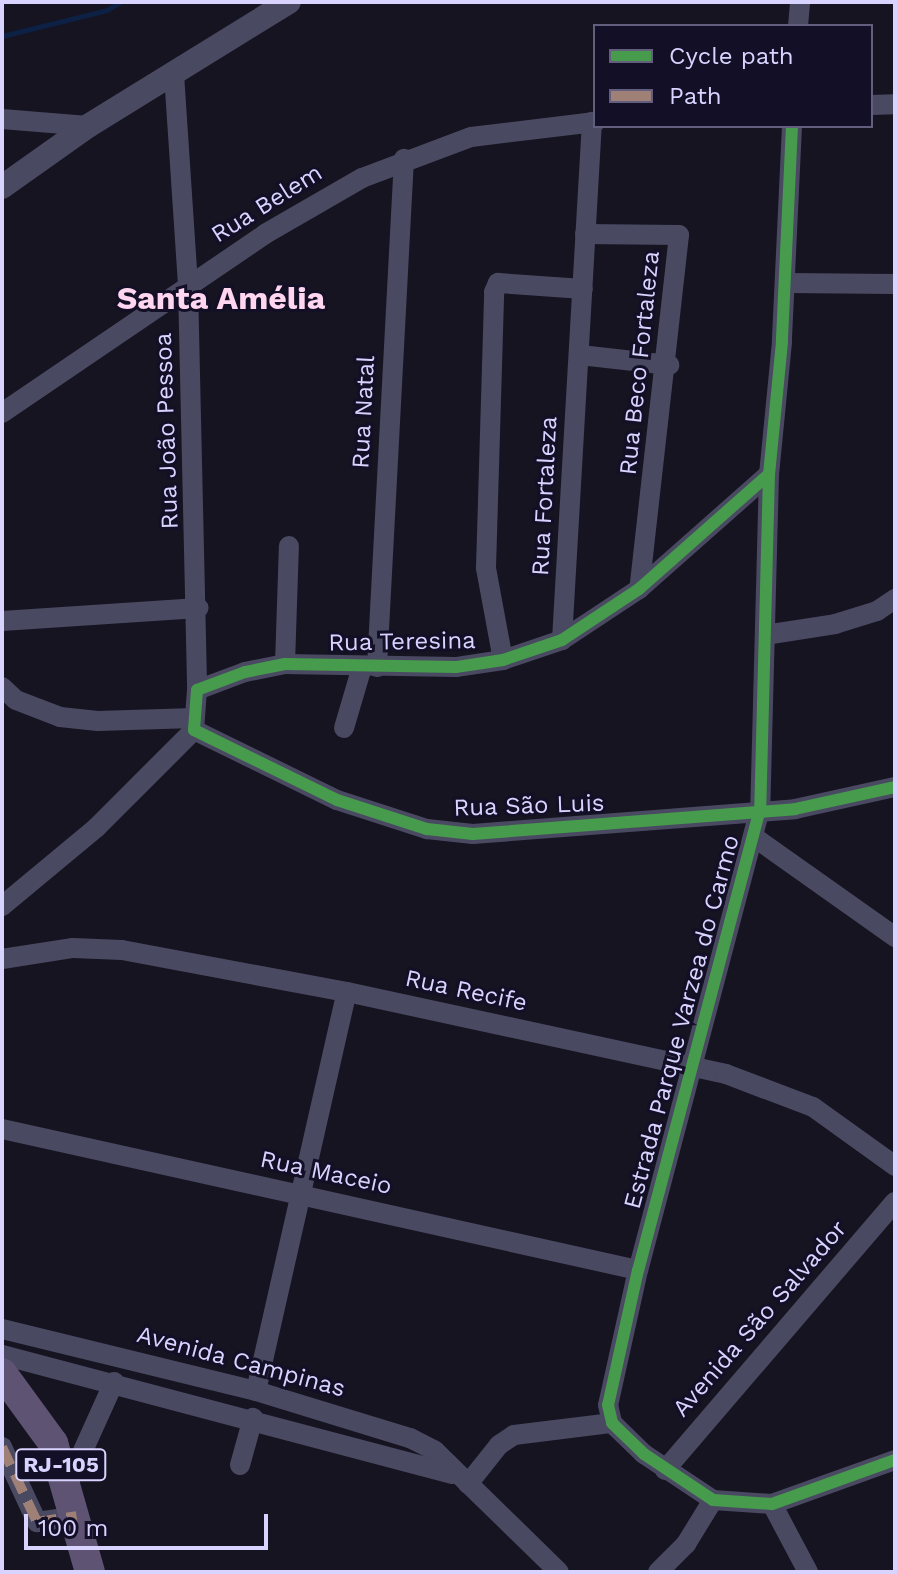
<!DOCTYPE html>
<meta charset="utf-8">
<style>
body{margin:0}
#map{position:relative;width:897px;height:1574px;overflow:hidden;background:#161421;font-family:"Work Sans",sans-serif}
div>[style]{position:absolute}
.stream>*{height:5px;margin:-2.5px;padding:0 2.5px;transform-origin:2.5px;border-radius:2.5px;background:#0d2144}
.minor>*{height:20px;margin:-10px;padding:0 10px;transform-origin:10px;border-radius:10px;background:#4a4962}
.tertiary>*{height:24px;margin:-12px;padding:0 12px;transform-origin:12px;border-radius:12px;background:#4a4962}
.primary>*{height:30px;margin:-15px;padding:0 15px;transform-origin:15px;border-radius:15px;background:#5e5373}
.quiet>*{height:10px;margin-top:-5px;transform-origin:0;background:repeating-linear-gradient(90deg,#9e8076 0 20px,transparent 0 30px)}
.cycleway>*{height:12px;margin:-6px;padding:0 6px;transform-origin:6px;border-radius:6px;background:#469c4c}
span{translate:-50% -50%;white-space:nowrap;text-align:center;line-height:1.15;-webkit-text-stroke:6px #130f26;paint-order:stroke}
.shield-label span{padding:2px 6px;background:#130f26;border:2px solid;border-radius:6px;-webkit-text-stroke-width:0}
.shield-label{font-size:22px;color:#d9d4ff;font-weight:700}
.street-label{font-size:24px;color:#d9d4ff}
.district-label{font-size:32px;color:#ffd6f0;font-weight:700}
.frame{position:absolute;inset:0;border:4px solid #d9d4ff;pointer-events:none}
.legend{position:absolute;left:593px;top:24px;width:280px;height:104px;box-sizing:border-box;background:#130f26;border:2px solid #625e7d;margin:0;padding:10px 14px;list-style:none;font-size:24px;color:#d9d4ff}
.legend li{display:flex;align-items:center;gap:16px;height:40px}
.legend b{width:40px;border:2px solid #625e7d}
.scale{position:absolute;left:24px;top:1514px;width:244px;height:36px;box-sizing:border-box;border:4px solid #d9d4ff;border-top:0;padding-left:10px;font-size:24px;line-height:28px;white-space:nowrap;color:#d9d4ff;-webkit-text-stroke:6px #130f26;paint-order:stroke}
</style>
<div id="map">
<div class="stream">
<i style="left:2px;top:36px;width:108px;rotate:-13.9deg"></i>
<i style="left:107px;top:10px;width:15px;rotate:-32deg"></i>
</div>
<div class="minor">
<i style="left:798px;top:26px;width:24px;rotate:-85deg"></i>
<i style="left:174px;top:74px;width:212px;rotate:86.2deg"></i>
<i style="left:188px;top:286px;width:404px;rotate:88.7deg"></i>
<i style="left:871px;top:105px;width:24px;rotate:-2deg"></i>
<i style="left:2px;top:119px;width:86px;rotate:4.7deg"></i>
<i style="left:792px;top:126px;width:216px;rotate:92.7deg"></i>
<i style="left:782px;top:342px;width:133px;rotate:95.6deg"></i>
<i style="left:769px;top:474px;width:335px;rotate:91.5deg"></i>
<i style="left:760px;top:809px;width:477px;rotate:104.8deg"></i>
<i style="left:638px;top:1270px;width:138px;rotate:102.5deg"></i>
<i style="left:608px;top:1405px;width:18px;rotate:77deg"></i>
<i style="left:612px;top:1423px;width:45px;rotate:44.1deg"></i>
<i style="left:644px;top:1454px;width:83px;rotate:33.7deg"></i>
<i style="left:713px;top:1500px;width:59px;rotate:3.9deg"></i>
<i style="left:772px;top:1504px;width:131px;rotate:-19.7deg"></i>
<i style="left:585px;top:234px;width:94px;rotate:0.6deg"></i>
<i style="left:679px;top:235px;width:356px;rotate:96.4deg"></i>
<i style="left:786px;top:283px;width:109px;rotate:0.5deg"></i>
<i style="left:580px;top:355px;width:90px;rotate:6.4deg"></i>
<i style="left:2px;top:413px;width:318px;rotate:-34.2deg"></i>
<i style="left:265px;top:234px;width:112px;rotate:-30deg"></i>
<i style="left:362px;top:178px;width:116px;rotate:-20.6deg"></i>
<i style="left:471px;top:137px;width:125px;rotate:-6.9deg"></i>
<i style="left:769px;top:474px;width:174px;rotate:138.5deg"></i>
<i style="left:639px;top:589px;width:92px;rotate:146.5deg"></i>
<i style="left:562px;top:640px;width:62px;rotate:161.3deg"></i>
<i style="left:503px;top:660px;width:48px;rotate:171.5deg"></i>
<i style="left:456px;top:667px;width:171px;rotate:-179deg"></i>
<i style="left:285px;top:664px;width:41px;rotate:168.7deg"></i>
<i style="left:245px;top:672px;width:51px;rotate:159.4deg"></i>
<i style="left:197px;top:690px;width:40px;rotate:94.3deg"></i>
<i style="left:194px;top:730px;width:159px;rotate:26.1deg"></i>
<i style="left:337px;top:800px;width:95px;rotate:17.9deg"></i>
<i style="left:427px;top:829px;width:46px;rotate:6.2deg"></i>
<i style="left:473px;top:834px;width:323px;rotate:-4.4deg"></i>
<i style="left:795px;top:809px;width:102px;rotate:-12.4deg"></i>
<i style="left:2px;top:621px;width:197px;rotate:-3.8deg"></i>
<i style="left:765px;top:635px;width:71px;rotate:-8.9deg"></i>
<i style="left:835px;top:624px;width:44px;rotate:-17.2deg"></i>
<i style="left:877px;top:611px;width:22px;rotate:-34deg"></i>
<i style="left:562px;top:640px;width:519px;rotate:-86.69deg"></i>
<i style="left:503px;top:660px;width:94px;rotate:-100.5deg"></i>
<i style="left:486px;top:568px;width:276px;rotate:-88.3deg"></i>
<i style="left:494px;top:292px;width:10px;rotate:-66deg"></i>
<i style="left:498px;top:283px;width:85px;rotate:4deg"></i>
<i style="left:285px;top:664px;width:118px;rotate:-88.1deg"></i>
<i style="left:377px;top:667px;width:509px;rotate:-86.96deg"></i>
<i style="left:2px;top:687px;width:19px;rotate:43deg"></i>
<i style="left:16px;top:700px;width:47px;rotate:21.1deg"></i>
<i style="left:60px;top:717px;width:38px;rotate:6deg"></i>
<i style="left:98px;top:721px;width:96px;rotate:-1.8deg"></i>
<i style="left:344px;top:728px;width:64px;rotate:-73.6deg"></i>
<i style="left:754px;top:837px;width:173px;rotate:35.3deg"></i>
<i style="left:2px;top:906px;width:122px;rotate:-39.7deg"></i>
<i style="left:96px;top:828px;width:139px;rotate:-45deg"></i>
<i style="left:2px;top:959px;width:72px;rotate:-8.8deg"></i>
<i style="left:73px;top:948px;width:49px;rotate:2.3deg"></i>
<i style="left:122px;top:950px;width:229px;rotate:10.6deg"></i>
<i style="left:347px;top:992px;width:388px;rotate:12.2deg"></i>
<i style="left:726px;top:1074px;width:93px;rotate:20.8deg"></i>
<i style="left:813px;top:1107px;width:101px;rotate:35.7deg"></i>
<i style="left:2px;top:1129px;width:651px;rotate:12.5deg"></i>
<i style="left:2px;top:1329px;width:261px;rotate:13.7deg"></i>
<i style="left:256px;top:1391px;width:161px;rotate:17deg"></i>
<i style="left:410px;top:1438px;width:28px;rotate:27deg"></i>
<i style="left:435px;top:1451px;width:173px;rotate:44.3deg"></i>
<i style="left:2px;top:1355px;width:466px;rotate:14.8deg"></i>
<i style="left:256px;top:1391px;width:409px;rotate:-77.2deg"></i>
<i style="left:2px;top:1447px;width:83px;rotate:65deg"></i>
<i style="left:37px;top:1522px;width:40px;rotate:-8.5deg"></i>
<i style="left:240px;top:1465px;width:49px;rotate:-74.5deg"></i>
<i style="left:665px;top:1470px;width:353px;rotate:-49.4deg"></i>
<i style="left:68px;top:1484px;width:112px;rotate:-65.7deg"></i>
<i style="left:468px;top:1484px;width:50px;rotate:-51.5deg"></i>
<i style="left:499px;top:1445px;width:18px;rotate:-34deg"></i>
<i style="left:514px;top:1435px;width:99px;rotate:-7deg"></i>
<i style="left:772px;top:1504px;width:77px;rotate:62.1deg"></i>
<i style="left:658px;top:1572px;width:40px;rotate:-45deg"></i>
<i style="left:686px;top:1544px;width:52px;rotate:-58.5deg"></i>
</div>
<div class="tertiary">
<i style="left:2px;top:187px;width:105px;rotate:-35.3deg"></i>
<i style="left:88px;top:126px;width:236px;rotate:-31.7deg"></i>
</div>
<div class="primary">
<i style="left:2px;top:1373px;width:87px;rotate:53.9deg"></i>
<i style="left:53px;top:1443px;width:134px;rotate:74deg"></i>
</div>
<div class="quiet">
<i style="left:2px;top:1447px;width:83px;rotate:65deg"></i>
<i style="left:37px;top:1522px;width:40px;rotate:-8.5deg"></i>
</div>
<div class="cycleway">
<i style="left:792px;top:126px;width:216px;rotate:92.7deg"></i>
<i style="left:782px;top:342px;width:133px;rotate:95.6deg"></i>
<i style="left:769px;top:474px;width:335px;rotate:91.5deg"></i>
<i style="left:760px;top:809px;width:477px;rotate:104.8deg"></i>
<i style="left:638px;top:1270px;width:138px;rotate:102.5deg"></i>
<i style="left:608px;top:1405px;width:18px;rotate:77deg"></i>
<i style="left:612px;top:1423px;width:45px;rotate:44.1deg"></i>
<i style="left:644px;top:1454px;width:83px;rotate:33.7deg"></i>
<i style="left:713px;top:1500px;width:59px;rotate:3.9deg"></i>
<i style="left:772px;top:1504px;width:131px;rotate:-19.7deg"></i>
<i style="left:769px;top:474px;width:174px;rotate:138.5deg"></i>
<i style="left:639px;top:589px;width:92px;rotate:146.5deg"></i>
<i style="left:562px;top:640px;width:62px;rotate:161.3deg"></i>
<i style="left:503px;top:660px;width:48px;rotate:171.5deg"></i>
<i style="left:456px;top:667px;width:171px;rotate:-179deg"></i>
<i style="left:285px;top:664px;width:41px;rotate:168.7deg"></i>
<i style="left:245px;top:672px;width:51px;rotate:159.4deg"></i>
<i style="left:197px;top:690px;width:40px;rotate:94.3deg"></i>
<i style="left:194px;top:730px;width:159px;rotate:26.1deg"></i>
<i style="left:337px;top:800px;width:95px;rotate:17.9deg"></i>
<i style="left:427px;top:829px;width:46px;rotate:6.2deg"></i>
<i style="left:473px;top:834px;width:323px;rotate:-4.4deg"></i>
<i style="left:795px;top:809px;width:102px;rotate:-12.4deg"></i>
</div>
<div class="shield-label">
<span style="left:61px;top:1465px">RJ-105</span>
</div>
<div class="street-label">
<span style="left:267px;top:204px;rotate:-32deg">Rua Belem</span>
<span style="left:640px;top:363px;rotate:-84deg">Rua Beco Fortaleza</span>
<span style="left:364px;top:412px;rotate:-87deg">Rua Natal</span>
<span style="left:167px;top:431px;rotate:-92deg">Rua João Pessoa</span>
<span style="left:545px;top:496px;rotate:-87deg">Rua Fortaleza</span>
<span style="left:402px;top:642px;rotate:-1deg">Rua Teresina</span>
<span style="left:529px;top:806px;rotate:-2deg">Rua São Luis</span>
<span style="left:466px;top:991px;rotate:12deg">Rua Recife</span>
<span style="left:682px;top:1022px;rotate:-75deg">Estrada Parque Varzea do Carmo</span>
<span style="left:326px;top:1173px;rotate:12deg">Rua Maceio</span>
<span style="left:760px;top:1319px;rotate:-49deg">Avenida São Salvador</span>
<span style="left:241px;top:1362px;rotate:15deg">Avenida Campinas</span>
</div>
<div class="district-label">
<span style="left:221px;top:298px">Santa Amélia</span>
</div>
<div class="frame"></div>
<ul class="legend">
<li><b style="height:10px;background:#469c4c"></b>Cycle path</li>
<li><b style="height:10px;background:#9e8076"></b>Path</li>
</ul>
<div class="scale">100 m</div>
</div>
